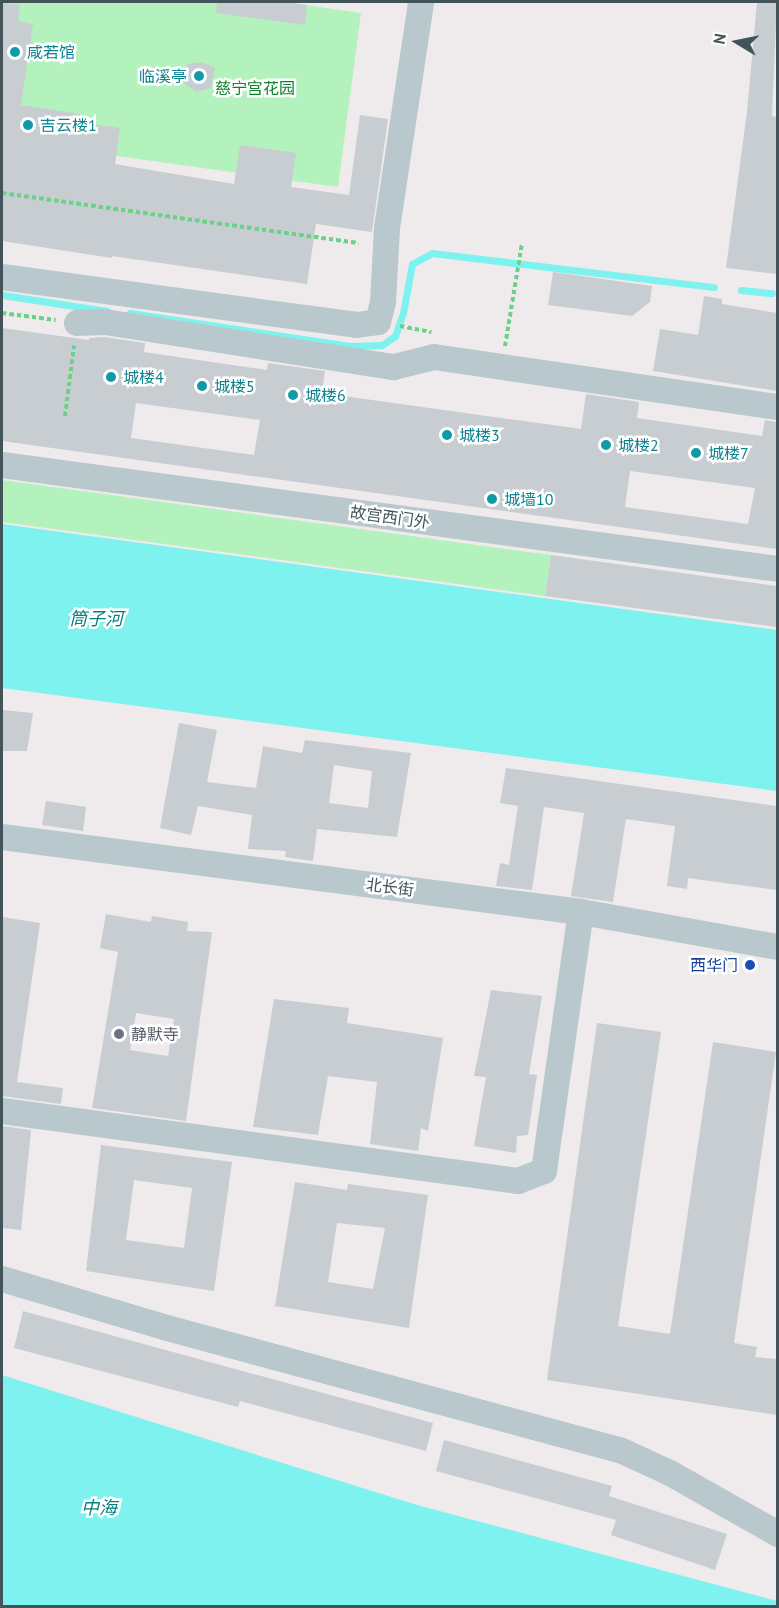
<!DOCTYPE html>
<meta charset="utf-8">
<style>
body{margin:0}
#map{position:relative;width:779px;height:1608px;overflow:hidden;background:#efebec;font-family:"PT Sans","Noto Sans SC",sans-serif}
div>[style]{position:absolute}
.green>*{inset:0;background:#b4f2bd}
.water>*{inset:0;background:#7df2ef}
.stream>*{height:7px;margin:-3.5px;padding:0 3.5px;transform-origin:3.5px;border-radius:3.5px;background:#7df2ef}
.building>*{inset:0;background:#c7cdd1}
.path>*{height:4px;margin-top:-2px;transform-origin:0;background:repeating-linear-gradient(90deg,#6ad286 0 4.5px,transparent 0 7.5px)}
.minor>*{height:26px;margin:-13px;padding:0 13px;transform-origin:13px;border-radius:13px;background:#b8c8cd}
.dots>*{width:16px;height:16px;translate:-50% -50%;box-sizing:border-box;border:3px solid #fff;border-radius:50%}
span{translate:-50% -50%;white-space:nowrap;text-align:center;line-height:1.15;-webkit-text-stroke:5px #fff;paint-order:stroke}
.culture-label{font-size:16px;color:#0d838f}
.left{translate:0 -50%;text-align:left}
.right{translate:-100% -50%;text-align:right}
.park-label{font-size:16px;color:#0f802d}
.street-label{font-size:16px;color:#42545a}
.transit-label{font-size:16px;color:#164399}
.worship-label{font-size:16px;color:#5b616d}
.water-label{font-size:18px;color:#06807c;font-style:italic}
.frame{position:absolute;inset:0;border:3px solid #42545a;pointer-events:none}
.north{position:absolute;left:707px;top:12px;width:60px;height:60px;-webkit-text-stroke:4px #fff;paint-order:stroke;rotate:280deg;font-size:16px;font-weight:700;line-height:24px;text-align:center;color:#42545a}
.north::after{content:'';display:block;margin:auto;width:21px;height:27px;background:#42545a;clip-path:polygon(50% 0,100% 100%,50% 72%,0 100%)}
</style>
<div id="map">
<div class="green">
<i style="clip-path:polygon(2px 2px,285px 2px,361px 13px,338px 187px,2px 140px)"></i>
<i style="clip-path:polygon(2px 480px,551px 555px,545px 596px,2px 522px)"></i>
</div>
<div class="water">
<i style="clip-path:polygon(2px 524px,777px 630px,777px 791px,2px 688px)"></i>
<i style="clip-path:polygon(2px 1375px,417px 1505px,777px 1601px,777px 1606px,2px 1606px)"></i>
</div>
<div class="stream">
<i style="left:741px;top:290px;width:31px;rotate:6deg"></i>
<i style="left:2px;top:295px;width:106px;rotate:8.7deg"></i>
<i style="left:130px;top:313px;width:224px;rotate:8.5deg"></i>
<i style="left:352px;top:346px;width:30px;rotate:-2deg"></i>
<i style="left:382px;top:345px;width:16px;rotate:-35deg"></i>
<i style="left:395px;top:336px;width:24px;rotate:-71deg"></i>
<i style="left:403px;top:313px;width:50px;rotate:-79.6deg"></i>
<i style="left:412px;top:264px;width:23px;rotate:-29deg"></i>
<i style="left:432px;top:253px;width:284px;rotate:6.9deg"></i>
</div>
<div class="building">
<i style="clip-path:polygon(217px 2px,285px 2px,307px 5px,305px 25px,216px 13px)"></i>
<i style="clip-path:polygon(757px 2px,777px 2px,772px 116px,777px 117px,777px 274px,726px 268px,747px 112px)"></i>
<i style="clip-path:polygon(2px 3px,20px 5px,18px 21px,33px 24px,21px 105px,80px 114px,79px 122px,120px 128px,115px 164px,234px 184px,240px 145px,296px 153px,291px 187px,349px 195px,360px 115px,388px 119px,372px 232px,316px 224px,307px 284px,112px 256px,112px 258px,2px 241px)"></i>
<i style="clip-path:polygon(202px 62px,215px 68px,211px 88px,196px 92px,184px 83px,187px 64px)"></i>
<i style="clip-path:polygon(553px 272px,652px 286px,650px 302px,632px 316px,548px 305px)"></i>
<i style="clip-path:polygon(704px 296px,722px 299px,722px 304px,777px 313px,777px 391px,653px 371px,660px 329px,698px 335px)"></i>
<i style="clip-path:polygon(evenodd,2px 328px,89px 340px,89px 338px,104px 337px,145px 343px,144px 352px,267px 370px,268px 363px,325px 371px,322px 393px,581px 429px,586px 394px,639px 402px,637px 418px,762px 436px,765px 420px,777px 422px,777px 549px,2px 441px,2px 328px,136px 403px,260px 420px,254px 455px,131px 438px,136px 403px,2px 328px,630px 471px,755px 488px,748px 524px,625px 507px,630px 471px)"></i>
<i style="clip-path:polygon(551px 555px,777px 586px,777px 627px,545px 596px)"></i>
<i style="clip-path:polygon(2px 710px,33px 713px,27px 751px,2px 751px)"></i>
<i style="clip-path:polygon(evenodd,179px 723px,217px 730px,207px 782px,256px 788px,263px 746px,302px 753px,305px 740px,411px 753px,397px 837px,317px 829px,313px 861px,285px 857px,286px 851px,248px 849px,252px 815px,198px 806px,191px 835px,160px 828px,179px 723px,334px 765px,372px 771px,368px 808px,329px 803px,334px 765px)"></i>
<i style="clip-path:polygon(506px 768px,777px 806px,777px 890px,688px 878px,687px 889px,667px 886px,675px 826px,626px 819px,613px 902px,571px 896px,584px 813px,544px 807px,532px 890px,496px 886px,500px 863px,509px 865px,518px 806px,500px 803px)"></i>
<i style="clip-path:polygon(46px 801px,86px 807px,83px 831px,42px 825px)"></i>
<i style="clip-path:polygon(evenodd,106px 914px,151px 922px,152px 916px,188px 922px,187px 931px,212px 932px,186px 1121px,92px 1108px,118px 952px,100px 948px,106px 914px,136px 1013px,174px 1019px,168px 1056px,130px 1050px,136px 1013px)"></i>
<i style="clip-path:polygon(2px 917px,40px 923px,17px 1082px,63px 1088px,61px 1104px,2px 1096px)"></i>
<i style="clip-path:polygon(491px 990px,542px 996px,529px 1074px,537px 1075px,528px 1135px,517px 1136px,516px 1153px,474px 1146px,486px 1077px,474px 1076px)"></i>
<i style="clip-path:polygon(274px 999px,349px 1008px,347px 1023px,443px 1038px,428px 1131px,421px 1128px,418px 1151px,370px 1144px,377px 1082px,328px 1076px,318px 1135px,253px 1127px)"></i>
<i style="clip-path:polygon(597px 1023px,661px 1032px,618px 1326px,670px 1334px,713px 1042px,776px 1052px,734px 1343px,757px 1347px,755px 1357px,777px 1359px,777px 1415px,547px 1380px)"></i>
<i style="clip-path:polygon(2px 1126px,31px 1130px,21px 1230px,2px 1228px)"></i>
<i style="clip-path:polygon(evenodd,101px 1145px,232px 1162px,214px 1291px,86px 1271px,101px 1145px,134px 1180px,192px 1188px,184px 1248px,126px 1240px,134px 1180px)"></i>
<i style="clip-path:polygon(evenodd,295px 1182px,347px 1190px,348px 1184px,428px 1195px,409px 1328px,275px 1306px,295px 1182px,337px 1223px,385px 1228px,373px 1289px,328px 1282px,337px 1223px)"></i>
<i style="clip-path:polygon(23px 1311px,433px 1423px,426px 1451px,240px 1401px,238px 1407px,14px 1348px)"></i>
<i style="clip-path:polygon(444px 1440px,612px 1486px,609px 1496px,727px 1534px,715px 1570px,611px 1535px,616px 1520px,436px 1471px)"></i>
</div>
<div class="path">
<i style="left:2px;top:193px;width:360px;rotate:8deg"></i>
<i style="left:2px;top:313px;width:54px;rotate:7.4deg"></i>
<i style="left:400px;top:326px;width:32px;rotate:11deg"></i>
<i style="left:505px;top:346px;width:104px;rotate:-80.6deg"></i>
<i style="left:65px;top:416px;width:71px;rotate:-82.7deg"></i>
</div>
<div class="minor">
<i style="left:2px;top:277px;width:358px;rotate:7.7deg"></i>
<i style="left:357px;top:325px;width:21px;rotate:-8deg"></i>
<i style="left:378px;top:322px;width:21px;rotate:-76deg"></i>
<i style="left:383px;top:302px;width:74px;rotate:-86.9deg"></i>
<i style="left:387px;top:228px;width:229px;rotate:-81.4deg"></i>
<i style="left:77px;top:323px;width:28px;rotate:-2deg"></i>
<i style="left:105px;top:322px;width:292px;rotate:8.9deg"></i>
<i style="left:394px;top:367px;width:41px;rotate:-14deg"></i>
<i style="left:434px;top:357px;width:348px;rotate:8.3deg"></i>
<i style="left:2px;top:465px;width:783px;rotate:7.63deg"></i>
<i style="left:2px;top:837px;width:584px;rotate:7.38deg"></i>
<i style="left:581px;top:912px;width:200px;rotate:10.1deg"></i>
<i style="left:2px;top:1111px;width:521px;rotate:7.73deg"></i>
<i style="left:518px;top:1181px;width:28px;rotate:-21deg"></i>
<i style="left:544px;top:1171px;width:262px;rotate:-81.9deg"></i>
<i style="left:2px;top:1279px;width:172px;rotate:16.5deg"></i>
<i style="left:167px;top:1328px;width:469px;rotate:15.1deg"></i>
<i style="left:620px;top:1450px;width:55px;rotate:24.7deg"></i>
<i style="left:670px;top:1473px;width:124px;rotate:29.5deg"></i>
</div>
<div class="dots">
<i style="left:15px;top:52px;background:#0f9aa8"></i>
<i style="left:199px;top:76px;background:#0f9aa8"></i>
<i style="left:28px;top:125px;background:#0f9aa8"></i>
<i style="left:111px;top:377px;background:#0f9aa8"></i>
<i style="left:202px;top:386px;background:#0f9aa8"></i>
<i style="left:293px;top:395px;background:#0f9aa8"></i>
<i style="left:447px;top:435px;background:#0f9aa8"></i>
<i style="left:606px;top:445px;background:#0f9aa8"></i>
<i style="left:696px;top:453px;background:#0f9aa8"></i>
<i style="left:492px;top:499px;background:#0f9aa8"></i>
<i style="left:750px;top:965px;background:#1a4fb4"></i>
<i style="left:119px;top:1034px;background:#6b7280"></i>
</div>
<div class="culture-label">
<span class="left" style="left:27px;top:52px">咸若馆</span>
<span class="right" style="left:187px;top:76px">临溪亭</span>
<span class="left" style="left:40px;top:125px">吉云楼1</span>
<span class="left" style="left:123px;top:377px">城楼4</span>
<span class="left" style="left:214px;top:386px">城楼5</span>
<span class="left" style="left:305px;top:395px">城楼6</span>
<span class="left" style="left:459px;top:435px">城楼3</span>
<span class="left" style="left:618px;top:445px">城楼2</span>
<span class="left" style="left:708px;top:453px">城楼7</span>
<span class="left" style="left:504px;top:499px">城墙10</span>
</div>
<div class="park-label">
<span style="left:255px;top:88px">慈宁宫花园</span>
</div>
<div class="street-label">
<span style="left:390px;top:517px;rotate:8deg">故宫西门外</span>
<span style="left:390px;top:887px;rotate:7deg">北长街</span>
</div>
<div class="transit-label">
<span class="right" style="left:738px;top:965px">西华门</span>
</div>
<div class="worship-label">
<span class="left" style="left:131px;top:1034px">静默寺</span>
</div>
<div class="water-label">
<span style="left:96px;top:619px">筒子河</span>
<span style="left:99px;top:1508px">中海</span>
</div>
<div class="frame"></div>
<div class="north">N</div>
</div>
